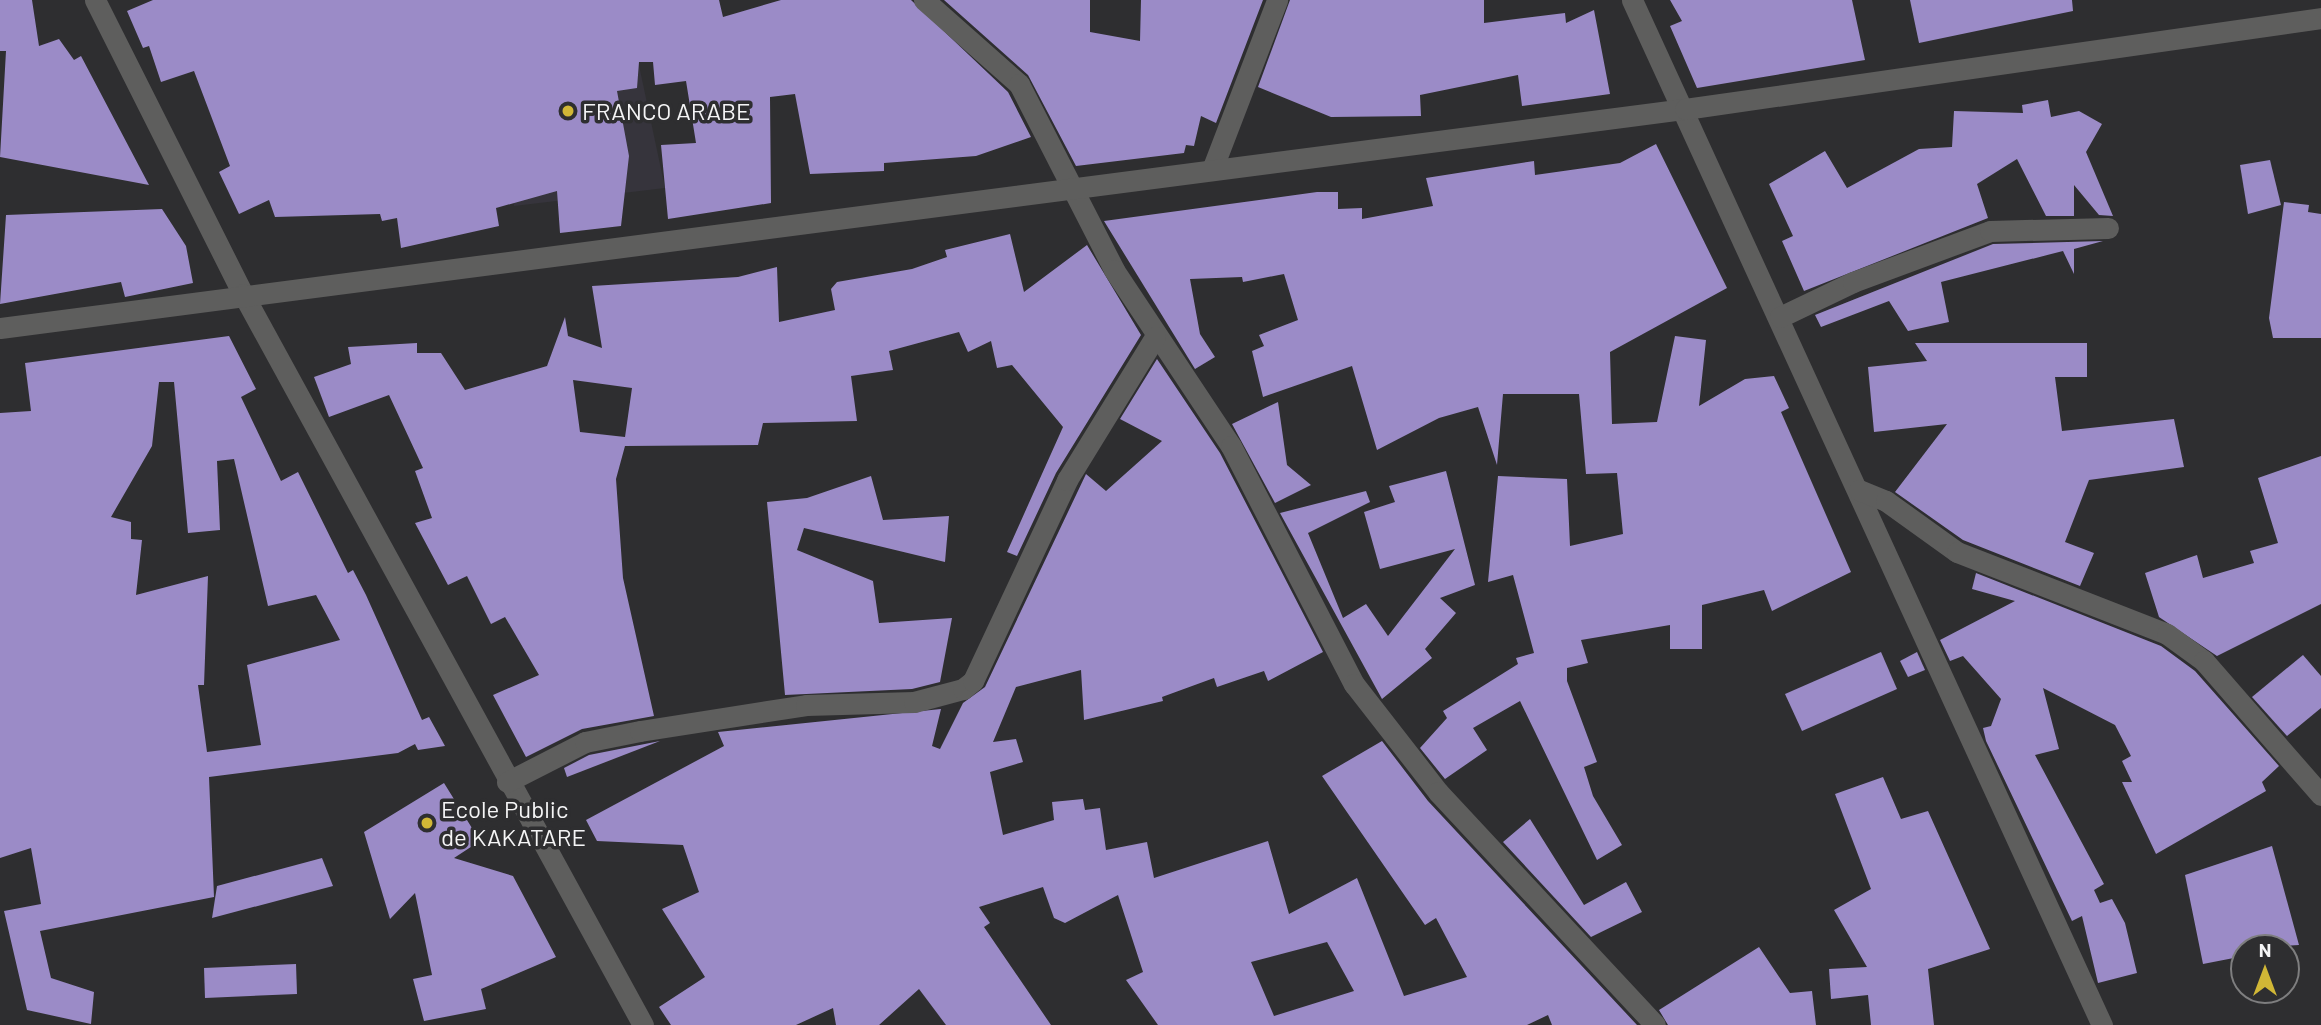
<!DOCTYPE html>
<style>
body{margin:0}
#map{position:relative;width:2321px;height:1025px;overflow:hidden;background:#2e2e30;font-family:Barlow,sans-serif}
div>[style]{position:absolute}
.built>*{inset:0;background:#36343c}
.building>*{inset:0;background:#9b8bc7}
.street>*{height:21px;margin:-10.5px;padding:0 10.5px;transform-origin:10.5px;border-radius:10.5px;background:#5e5e5d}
.dots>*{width:19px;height:19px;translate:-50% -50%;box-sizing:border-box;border:4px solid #2e2e30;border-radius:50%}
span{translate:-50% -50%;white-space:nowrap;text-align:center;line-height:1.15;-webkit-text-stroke:7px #2e2e30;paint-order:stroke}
.poi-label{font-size:24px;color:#f5f5f6}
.left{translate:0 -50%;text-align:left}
.north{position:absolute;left:2230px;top:934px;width:70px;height:70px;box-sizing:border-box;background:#2e2e30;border:2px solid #7e7e7f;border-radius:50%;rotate:0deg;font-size:19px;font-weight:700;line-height:28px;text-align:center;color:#f5f5f6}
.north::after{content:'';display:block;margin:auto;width:24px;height:32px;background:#d1b736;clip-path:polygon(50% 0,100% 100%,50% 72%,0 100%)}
</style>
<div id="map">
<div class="built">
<i style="clip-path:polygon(633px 37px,665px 188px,514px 206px,508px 161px)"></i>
</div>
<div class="building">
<i style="clip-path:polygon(0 0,32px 0,39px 46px,59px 39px,74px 60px,81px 56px,149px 185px,0 157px,6px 51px,0 51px)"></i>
<i style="clip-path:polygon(153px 0,719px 0,723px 17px,781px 0,911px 0,1008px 92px,1031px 137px,976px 156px,884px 163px,884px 171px,810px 174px,795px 94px,770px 97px,771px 203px,668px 219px,661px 145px,696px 143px,686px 81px,655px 85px,653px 62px,639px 62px,637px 88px,617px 91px,629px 156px,621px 226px,560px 233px,557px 191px,496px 208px,499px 226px,401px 248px,397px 218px,382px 221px,380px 214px,275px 217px,269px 200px,239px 214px,219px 172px,230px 166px,194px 71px,161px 82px,149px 46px,143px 48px,127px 11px)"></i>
<i style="clip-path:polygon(944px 0,1090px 0,1090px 32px,1140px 41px,1141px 0,1263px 0,1216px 123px,1201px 116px,1194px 146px,1186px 145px,1184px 153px,1076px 166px,1028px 75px)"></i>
<i style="clip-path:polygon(1290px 0,1484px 0,1484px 23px,1565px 13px,1566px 23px,1594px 10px,1610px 94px,1522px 106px,1518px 75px,1420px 95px,1421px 116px,1331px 117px,1258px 87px)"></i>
<i style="clip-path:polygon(1670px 0,1852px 0,1865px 60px,1697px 88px,1670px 26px,1682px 21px)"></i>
<i style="clip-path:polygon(1910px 0,2072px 0,2073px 11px,1919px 43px)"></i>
<i style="clip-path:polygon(2048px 100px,2051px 117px,2079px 111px,2102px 124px,2086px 152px,2113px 216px,2099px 215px,2074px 185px,2074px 216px,2046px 216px,2017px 159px,1977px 184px,1988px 218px,1804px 291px,1782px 241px,1793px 236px,1769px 184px,1825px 151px,1847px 188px,1919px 149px,1952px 147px,1954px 111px,2023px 113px,2022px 105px)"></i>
<i style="clip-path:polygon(1656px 144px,1727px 288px,1610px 352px,1612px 424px,1657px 422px,1675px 336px,1706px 340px,1699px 406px,1745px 379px,1774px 376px,1789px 408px,1781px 412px,1851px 572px,1772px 611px,1764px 590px,1702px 605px,1702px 649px,1670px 649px,1670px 625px,1581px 640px,1588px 663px,1567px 668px,1567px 681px,1597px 762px,1584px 767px,1593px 796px,1622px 845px,1597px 860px,1520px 701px,1473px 728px,1487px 750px,1445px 779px,1420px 748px,1447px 718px,1443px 711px,1518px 664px,1516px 658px,1534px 653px,1513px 575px,1488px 582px,1498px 476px,1567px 479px,1570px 546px,1623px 534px,1617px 473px,1586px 474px,1579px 394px,1503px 394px,1497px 465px,1478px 407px,1439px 418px,1377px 450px,1352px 366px,1263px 397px,1252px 351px,1264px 346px,1259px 335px,1298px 320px,1284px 274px,1243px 282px,1242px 277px,1190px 279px,1200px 334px,1215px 357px,1195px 369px,1104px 221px,1317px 192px,1338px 192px,1338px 209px,1362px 208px,1362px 219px,1433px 206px,1426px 178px,1534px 161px,1535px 175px,1620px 163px)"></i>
<i style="clip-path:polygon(2270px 160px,2281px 205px,2248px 214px,2240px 165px)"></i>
<i style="clip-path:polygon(2284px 202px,2309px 205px,2308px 212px,2321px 214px,2321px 338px,2273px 338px,2269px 318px)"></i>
<i style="clip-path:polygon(162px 209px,186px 246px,193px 283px,125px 297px,121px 282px,0 304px,6px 215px)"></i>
<i style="clip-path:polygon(evenodd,1010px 234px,1024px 292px,1087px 245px,1141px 335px,1056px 473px,1017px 556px,1007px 552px,1063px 427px,1012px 365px,997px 368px,991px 341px,968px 352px,959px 332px,889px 351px,893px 370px,851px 376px,857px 421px,763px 423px,758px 445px,625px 446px,616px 479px,623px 578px,654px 716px,582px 729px,526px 757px,493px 695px,539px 675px,505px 617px,491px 624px,467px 576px,448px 585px,415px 523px,432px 518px,415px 471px,423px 468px,389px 395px,329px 417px,314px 377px,351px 364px,348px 347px,417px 343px,417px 353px,441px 353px,465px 390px,547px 366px,565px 317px,568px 336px,602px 348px,592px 286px,738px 277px,777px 267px,779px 322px,835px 310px,831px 289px,837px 282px,912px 269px,947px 257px,945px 250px,1010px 234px,573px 380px,632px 388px,625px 437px,580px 432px,573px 380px)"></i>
<i style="clip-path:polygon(2103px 241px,2074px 249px,2074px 274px,2063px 251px,1941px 282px,1949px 322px,1908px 331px,1889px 301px,1821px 327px,1815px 315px,1993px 244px)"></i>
<i style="clip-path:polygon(evenodd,229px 336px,256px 389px,241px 397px,281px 481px,298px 472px,348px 573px,353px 570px,366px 595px,422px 720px,429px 717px,445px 746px,418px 750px,415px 744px,398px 753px,209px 777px,214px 897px,40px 931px,51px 978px,94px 992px,91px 1024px,27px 1010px,4px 911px,41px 904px,31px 848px,0 858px,0 413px,31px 411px,25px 363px,229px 336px,159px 382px,174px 382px,188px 533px,220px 530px,217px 461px,234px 459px,268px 606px,316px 595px,340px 640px,247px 665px,261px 745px,207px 752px,198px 685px,204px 685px,208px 576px,136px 595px,142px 540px,131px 539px,131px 522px,111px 517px,152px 446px,159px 382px)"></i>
<i style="clip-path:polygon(1915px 343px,2087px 343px,2087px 377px,2055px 377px,2062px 431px,2174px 419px,2184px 467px,2089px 480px,2065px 542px,2094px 553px,2080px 586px,1963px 540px,1895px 492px,1947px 424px,1874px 432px,1868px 367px,1927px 361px)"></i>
<i style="clip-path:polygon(evenodd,1157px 359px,1220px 453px,1323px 652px,1268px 681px,1264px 671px,1217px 687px,1214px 678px,1162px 697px,1163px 701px,1084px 720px,1081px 670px,1016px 687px,993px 742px,1016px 739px,1023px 762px,990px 772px,1003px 835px,1054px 820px,1052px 802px,1083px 799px,1085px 810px,1100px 808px,1106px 850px,1147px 842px,1154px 878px,1268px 841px,1289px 914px,1357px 878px,1404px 996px,1467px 977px,1436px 918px,1425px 925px,1322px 776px,1382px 741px,1428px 801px,1637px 1025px,1552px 1025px,1548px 1015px,1527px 1025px,1158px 1025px,1126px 980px,1143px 972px,1118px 895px,1065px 923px,1054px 918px,1043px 887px,979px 907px,990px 923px,984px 927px,1051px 1025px,946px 1025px,919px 989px,879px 1025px,836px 1025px,833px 1008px,796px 1025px,671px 1025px,659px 1007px,705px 977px,662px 909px,699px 892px,683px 845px,597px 841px,586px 820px,724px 746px,718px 732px,941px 709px,932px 746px,940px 749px,963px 703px,985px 687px,1086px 474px,1106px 491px,1162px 441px,1120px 419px,1157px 359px,1327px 942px,1354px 991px,1274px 1016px,1251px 962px,1327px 942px)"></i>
<i style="clip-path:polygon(1278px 402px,1287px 465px,1311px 485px,1275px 503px,1232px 424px)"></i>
<i style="clip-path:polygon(2321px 456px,2321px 604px,2217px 656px,2159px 617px,2145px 573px,2197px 555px,2203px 578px,2254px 563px,2250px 551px,2278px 543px,2258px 478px)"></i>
<i style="clip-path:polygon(1446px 471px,1475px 585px,1440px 598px,1456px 613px,1425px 649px,1432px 658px,1382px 699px,1280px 513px,1366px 491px,1370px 502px,1308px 533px,1343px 618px,1366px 604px,1388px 636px,1455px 549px,1380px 569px,1364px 512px,1395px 502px,1389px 486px)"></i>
<i style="clip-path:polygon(871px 476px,883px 520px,949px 516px,945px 562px,804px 528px,797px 550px,873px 581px,879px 623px,952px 618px,940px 682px,912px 689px,785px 695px,767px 502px,807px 498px)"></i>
<i style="clip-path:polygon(1976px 573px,2161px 646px,2195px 671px,2279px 766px,2262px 782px,2266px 791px,2156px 854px,2122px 782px,2132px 782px,2122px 761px,2131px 756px,2115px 725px,2043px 688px,2059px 749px,2035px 755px,2104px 884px,2094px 890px,2100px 903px,2112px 899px,2125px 923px,2137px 973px,2098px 983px,2082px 916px,2072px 921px,1986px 741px,1983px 728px,1991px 726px,2001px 699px,1963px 656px,1950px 661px,1940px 640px,2015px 601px,1972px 589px)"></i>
<i style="clip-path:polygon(1881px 652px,1897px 689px,1802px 731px,1785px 694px)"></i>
<i style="clip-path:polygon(1917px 652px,1925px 670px,1908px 677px,1900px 661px)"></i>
<i style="clip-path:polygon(2303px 655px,2321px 676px,2321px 708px,2287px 736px,2252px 697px)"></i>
<i style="clip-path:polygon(660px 741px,567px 777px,564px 768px,589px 755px)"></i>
<i style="clip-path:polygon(1883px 777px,1901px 819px,1928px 811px,1990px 949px,1928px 969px,1934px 1025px,1871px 1025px,1868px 995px,1831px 999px,1829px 969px,1867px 967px,1834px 910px,1871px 889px,1835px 794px)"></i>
<i style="clip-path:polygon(444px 783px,480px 841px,454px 858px,513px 876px,556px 957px,481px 989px,486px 1009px,424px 1021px,413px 979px,432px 975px,415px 893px,390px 919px,364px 832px)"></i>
<i style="clip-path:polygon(1530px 819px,1584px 905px,1626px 882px,1642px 912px,1591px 937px,1503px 842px)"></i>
<i style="clip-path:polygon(2272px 846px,2299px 945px,2244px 948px,2244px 956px,2203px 964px,2185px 875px)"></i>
<i style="clip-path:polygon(322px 858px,333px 886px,212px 918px,217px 886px)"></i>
<i style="clip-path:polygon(1759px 947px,1790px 993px,1812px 991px,1816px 1025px,1668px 1025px,1659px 1010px)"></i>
<i style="clip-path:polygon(296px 964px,297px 994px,205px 998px,204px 968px)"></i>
</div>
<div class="street">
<i style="left:95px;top:0;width:329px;rotate:63.3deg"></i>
<i style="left:243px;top:294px;width:833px;rotate:61.31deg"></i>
<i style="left:924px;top:0;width:127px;rotate:41.5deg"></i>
<i style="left:1019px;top:84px;width:209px;rotate:62.9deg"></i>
<i style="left:1114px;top:270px;width:211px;rotate:56.4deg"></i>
<i style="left:1231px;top:446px;width:268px;rotate:62.7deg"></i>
<i style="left:1354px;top:684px;width:137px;rotate:52.1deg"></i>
<i style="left:1438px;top:792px;width:318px;rotate:47deg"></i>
<i style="left:1632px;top:0;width:1128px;rotate:65.37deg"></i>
<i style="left:1213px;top:167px;width:179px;rotate:-69deg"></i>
<i style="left:1780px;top:317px;width:81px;rotate:-25.6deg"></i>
<i style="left:1853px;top:282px;width:146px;rotate:-20.4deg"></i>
<i style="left:1990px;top:231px;width:118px;rotate:-1.5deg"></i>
<i style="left:0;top:328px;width:1699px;rotate:-7.41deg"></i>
<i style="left:1685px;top:109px;width:642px;rotate:-8.14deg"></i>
<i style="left:1859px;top:490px;width:29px;rotate:22deg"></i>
<i style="left:1886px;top:501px;width:87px;rotate:35.7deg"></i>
<i style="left:1957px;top:552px;width:225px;rotate:21.3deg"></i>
<i style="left:2167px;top:634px;width:46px;rotate:36.1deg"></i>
<i style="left:2204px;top:661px;width:178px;rotate:48.9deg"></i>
<i style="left:507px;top:782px;width:88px;rotate:-27.1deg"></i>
<i style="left:585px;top:742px;width:56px;rotate:-11.3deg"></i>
<i style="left:640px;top:731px;width:168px;rotate:-8.9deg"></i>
<i style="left:806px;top:705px;width:108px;rotate:-1.6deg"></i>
<i style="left:914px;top:702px;width:51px;rotate:-14.9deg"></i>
<i style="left:963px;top:689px;width:13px;rotate:-39deg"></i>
<i style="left:973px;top:681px;width:222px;rotate:-64.9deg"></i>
<i style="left:1067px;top:480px;width:168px;rotate:-58.4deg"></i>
</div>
<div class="dots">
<i style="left:568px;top:111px;background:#d1b736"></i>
<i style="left:427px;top:823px;background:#d1b736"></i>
</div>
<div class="poi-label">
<span class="left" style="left:582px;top:111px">FRANCO ARABE</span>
<span class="left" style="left:441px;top:823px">Ecole Public<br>de KAKATARE</span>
</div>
<div class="north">N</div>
</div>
